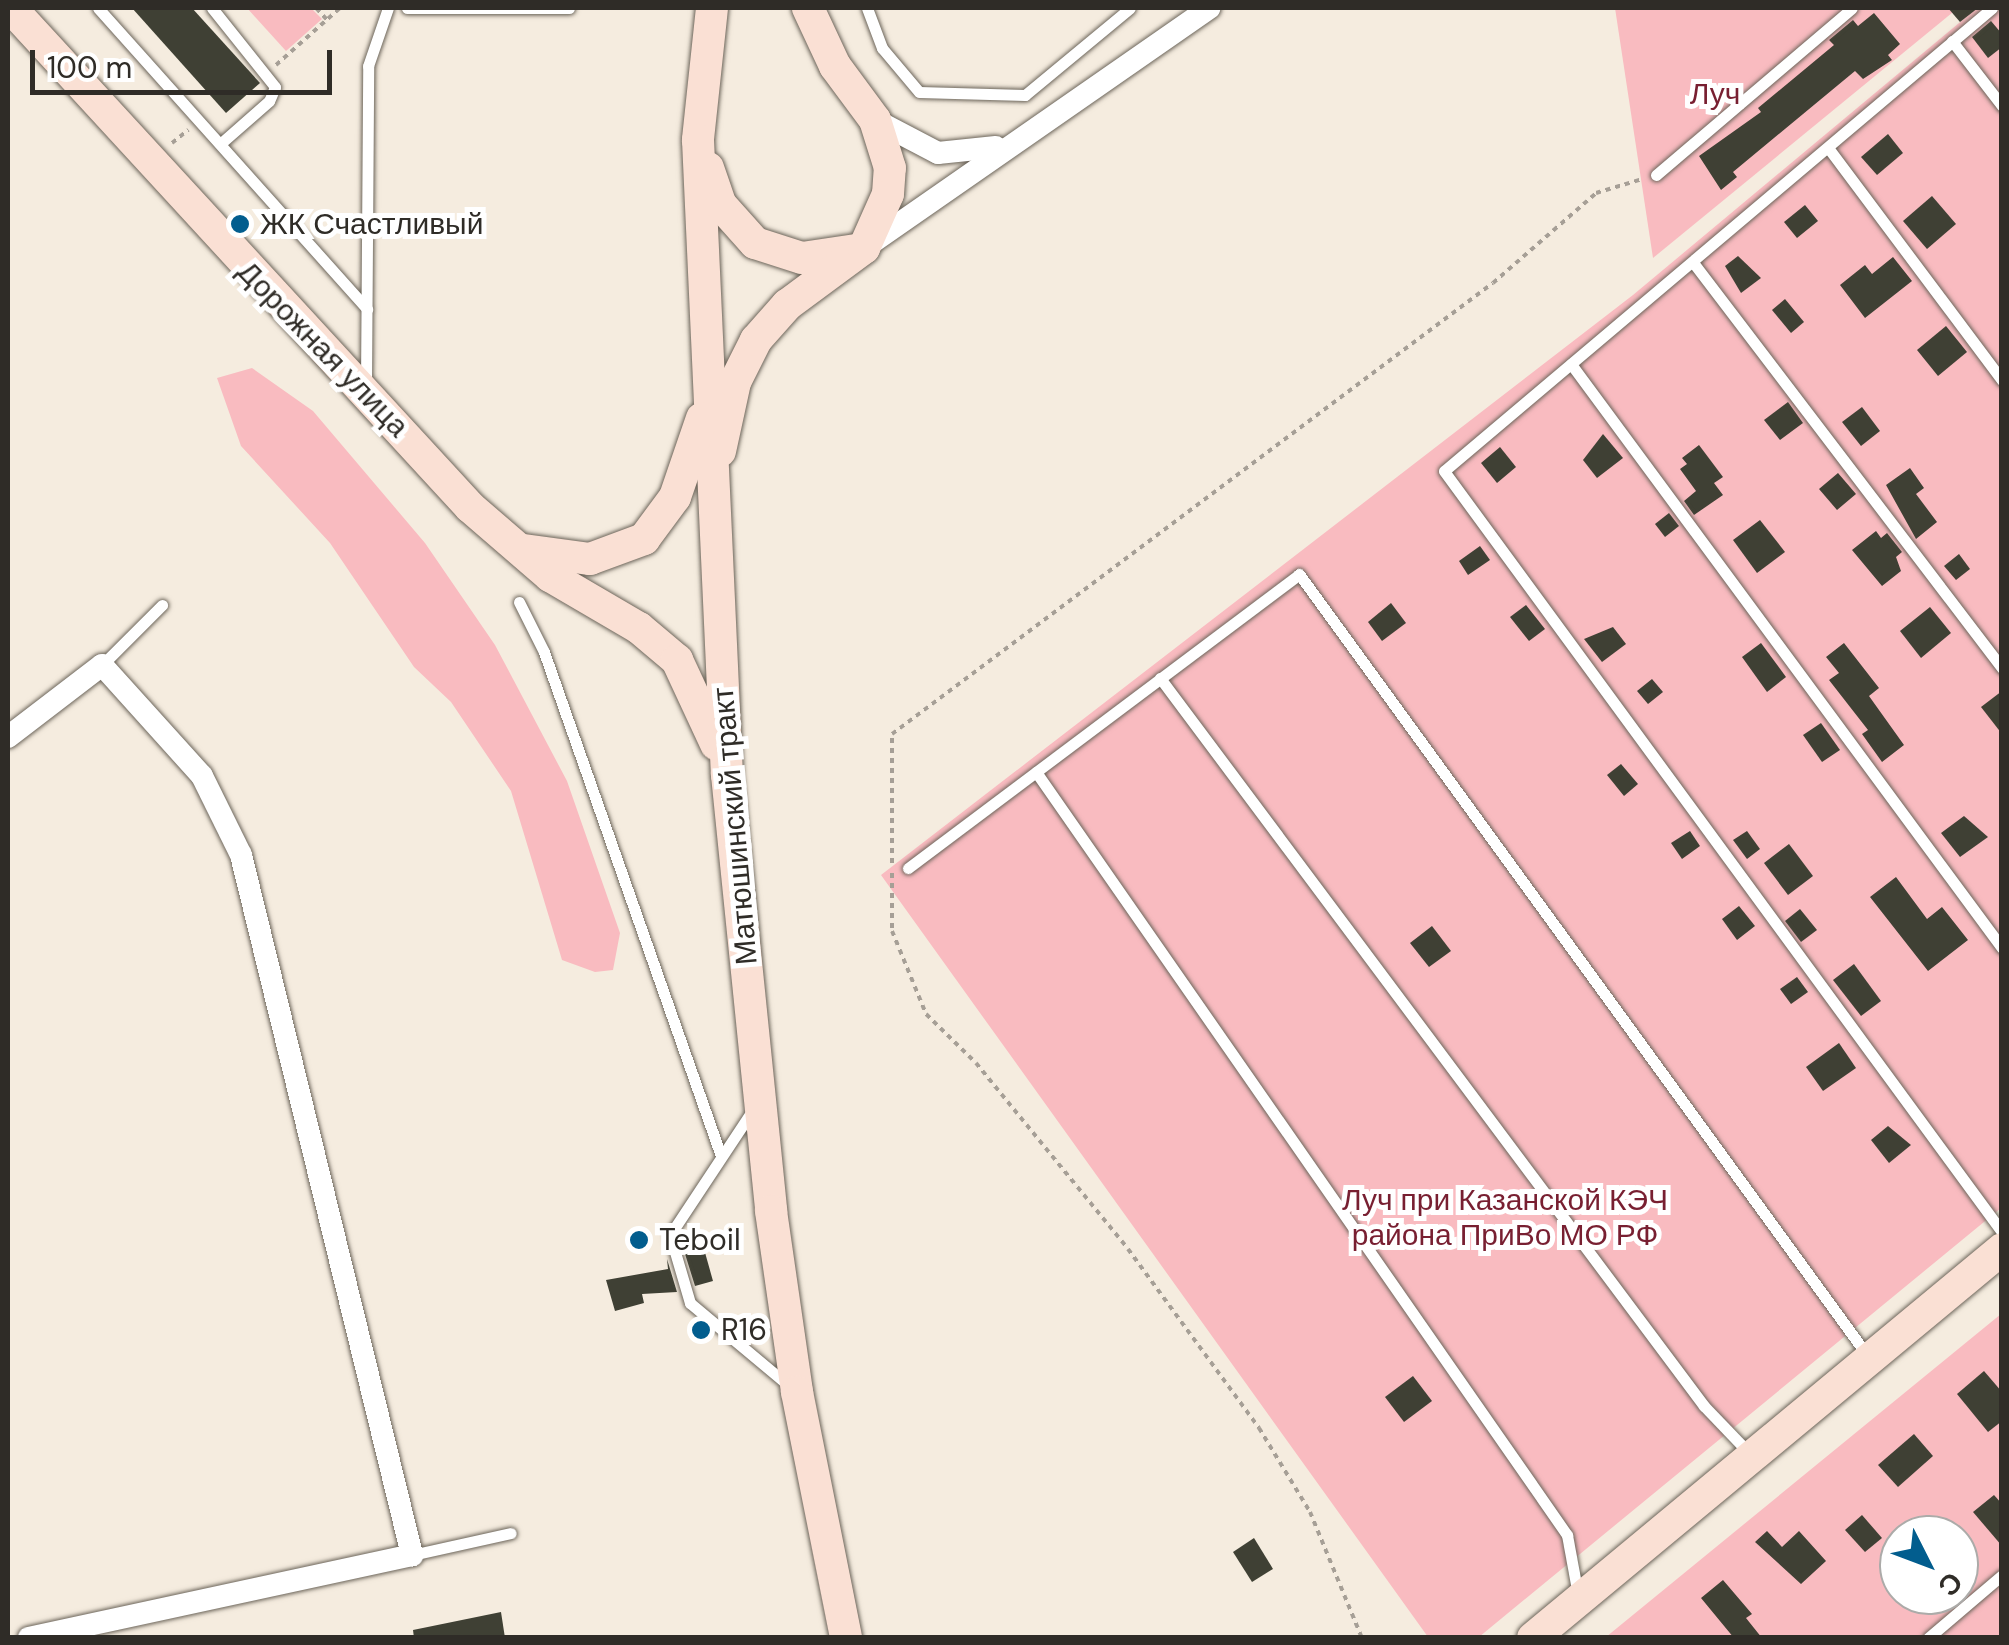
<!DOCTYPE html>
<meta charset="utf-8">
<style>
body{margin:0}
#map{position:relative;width:2009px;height:1645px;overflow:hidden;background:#f5ecdf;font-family:"DM Sans",sans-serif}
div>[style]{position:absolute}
.green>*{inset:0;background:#f9bbc0}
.building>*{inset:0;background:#3f4034}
.path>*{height:4px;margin-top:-2px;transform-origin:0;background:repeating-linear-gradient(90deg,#a69f96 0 5px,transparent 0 10px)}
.roads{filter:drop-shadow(0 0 2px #6c655a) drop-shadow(0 0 2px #6c655a)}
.lane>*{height:11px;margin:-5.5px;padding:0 5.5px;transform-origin:5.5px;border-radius:5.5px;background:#fff}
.street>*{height:22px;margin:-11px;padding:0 11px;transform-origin:11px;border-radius:11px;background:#fff}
.secondary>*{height:32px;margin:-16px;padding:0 16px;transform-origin:16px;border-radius:16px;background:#fae0d4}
.dots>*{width:28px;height:28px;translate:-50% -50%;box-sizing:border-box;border:5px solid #fff;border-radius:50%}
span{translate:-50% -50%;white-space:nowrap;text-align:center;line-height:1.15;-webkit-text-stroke:10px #fff;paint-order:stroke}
.park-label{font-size:30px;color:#781f31}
.poi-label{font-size:30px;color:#2f2c27}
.left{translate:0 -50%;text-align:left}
.street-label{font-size:30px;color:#2f2c27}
.frame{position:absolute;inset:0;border:10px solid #2f2c27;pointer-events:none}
.north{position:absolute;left:1879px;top:1515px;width:100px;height:100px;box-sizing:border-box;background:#fff;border:2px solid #acaba9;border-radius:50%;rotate:132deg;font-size:28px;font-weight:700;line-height:40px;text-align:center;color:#2f2c27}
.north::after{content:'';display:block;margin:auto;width:35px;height:45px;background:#025d8e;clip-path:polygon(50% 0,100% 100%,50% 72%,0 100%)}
.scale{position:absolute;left:30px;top:50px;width:302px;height:45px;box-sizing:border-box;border:5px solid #2f2c27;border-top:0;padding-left:12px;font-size:30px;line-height:35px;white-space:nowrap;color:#2f2c27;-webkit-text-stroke:8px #fff;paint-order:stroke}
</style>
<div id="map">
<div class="green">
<i style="clip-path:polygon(247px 8px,311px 8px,322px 19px,286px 51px)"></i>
<i style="clip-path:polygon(1615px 8px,1958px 8px,1653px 258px)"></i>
<i style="clip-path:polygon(1977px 8px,2001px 8px,2001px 1208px,1479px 1637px,1428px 1637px,881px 875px,1633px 295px)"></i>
<i style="clip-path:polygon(252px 368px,313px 411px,425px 543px,495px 645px,567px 781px,620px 933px,613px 970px,595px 972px,562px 960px,511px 791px,451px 702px,414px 667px,330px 543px,241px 446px,217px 378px)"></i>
<i style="clip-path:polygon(evenodd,2001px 1314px,2001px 1637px,1606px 1637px,2001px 1314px,1899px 1535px,1959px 1535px,1959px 1595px,1899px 1595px,1899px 1535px)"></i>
</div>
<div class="building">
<i style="clip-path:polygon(132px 8px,192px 8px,260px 83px,226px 113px)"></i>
<i style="clip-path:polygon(1948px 8px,1978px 8px,1960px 22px)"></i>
<i style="clip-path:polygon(1874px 13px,1900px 44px,1888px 55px,1892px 60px,1863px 79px,1855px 71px,1733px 172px,1737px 177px,1721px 190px,1699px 156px,1761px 112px,1758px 108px,1834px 45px,1829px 40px,1853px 20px,1858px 26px)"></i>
<i style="clip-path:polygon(1991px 21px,2002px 34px,2002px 47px,1988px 58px,1972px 37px)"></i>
<i style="clip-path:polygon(1888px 134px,1903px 153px,1877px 175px,1861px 157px)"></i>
<i style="clip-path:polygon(1932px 196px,1956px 224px,1927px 249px,1903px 221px)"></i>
<i style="clip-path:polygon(1805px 205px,1818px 221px,1797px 238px,1784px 222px)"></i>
<i style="clip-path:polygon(1738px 256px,1761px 278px,1741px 293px,1725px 266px)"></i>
<i style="clip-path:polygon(1893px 257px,1912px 281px,1865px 318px,1840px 285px,1865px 265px,1872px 274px)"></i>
<i style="clip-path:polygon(1785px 299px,1804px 322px,1791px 333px,1772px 310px)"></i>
<i style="clip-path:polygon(1946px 326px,1967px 352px,1938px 376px,1917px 350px)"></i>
<i style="clip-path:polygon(1788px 402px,1803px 423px,1780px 440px,1764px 420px)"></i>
<i style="clip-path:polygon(1862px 407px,1880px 431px,1861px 446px,1842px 422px)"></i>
<i style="clip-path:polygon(1603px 434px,1623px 458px,1597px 478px,1583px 460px)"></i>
<i style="clip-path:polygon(1699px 445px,1723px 477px,1714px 483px,1723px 495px,1694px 515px,1684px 501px,1696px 491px,1680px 469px,1687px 464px,1682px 458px)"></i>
<i style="clip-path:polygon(1500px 447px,1516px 467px,1497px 483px,1481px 463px)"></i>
<i style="clip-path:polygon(1910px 468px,1924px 488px,1916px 494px,1937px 522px,1916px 539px,1886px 485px)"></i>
<i style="clip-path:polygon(1838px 473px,1856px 494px,1837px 510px,1819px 489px)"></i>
<i style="clip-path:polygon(1669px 513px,1679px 526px,1665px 537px,1655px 524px)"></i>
<i style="clip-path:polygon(1760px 520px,1785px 552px,1757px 573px,1733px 540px)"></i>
<i style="clip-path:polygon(1876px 531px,1881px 538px,1887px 533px,1902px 552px,1896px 557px,1901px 571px,1882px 586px,1852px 550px)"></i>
<i style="clip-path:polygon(1480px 546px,1490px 560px,1468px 575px,1459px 561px)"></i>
<i style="clip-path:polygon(1959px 554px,1970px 569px,1956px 580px,1944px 566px)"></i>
<i style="clip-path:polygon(1391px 603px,1406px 623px,1382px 641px,1368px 622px)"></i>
<i style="clip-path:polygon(1526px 605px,1545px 629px,1529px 641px,1510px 617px)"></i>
<i style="clip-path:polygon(1930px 607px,1951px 633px,1921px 658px,1900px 631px)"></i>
<i style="clip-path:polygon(1613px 627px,1626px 644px,1602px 662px,1584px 639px)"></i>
<i style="clip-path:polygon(1761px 643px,1786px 677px,1767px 692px,1742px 657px)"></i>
<i style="clip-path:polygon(1844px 643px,1879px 688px,1869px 696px,1904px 745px,1882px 762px,1862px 734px,1868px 730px,1829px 680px,1839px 673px,1826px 657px)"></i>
<i style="clip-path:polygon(1652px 679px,1663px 692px,1648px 704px,1637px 691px)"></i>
<i style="clip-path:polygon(2002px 691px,2002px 734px,1981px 707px)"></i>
<i style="clip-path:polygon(1821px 723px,1840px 750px,1822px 762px,1803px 735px)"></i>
<i style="clip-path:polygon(1621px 764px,1638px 784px,1624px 796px,1607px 775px)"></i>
<i style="clip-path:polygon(1964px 816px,1988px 837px,1960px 857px,1941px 833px)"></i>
<i style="clip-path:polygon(1690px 831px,1700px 846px,1682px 859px,1671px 843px)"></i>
<i style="clip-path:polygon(1747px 831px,1760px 849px,1747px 859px,1733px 840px)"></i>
<i style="clip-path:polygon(1789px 844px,1813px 876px,1788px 895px,1764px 863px)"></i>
<i style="clip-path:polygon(1896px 877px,1927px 919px,1942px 907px,1968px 940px,1928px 971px,1870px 897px)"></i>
<i style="clip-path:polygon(1739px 906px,1755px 926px,1737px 940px,1722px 919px)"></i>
<i style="clip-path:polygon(1800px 909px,1817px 930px,1801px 942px,1785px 921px)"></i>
<i style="clip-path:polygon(1432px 926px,1451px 951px,1429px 967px,1410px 943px)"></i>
<i style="clip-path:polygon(1854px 964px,1881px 1001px,1861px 1016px,1833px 980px)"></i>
<i style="clip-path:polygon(1797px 977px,1808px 992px,1791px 1004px,1780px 989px)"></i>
<i style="clip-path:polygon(1839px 1043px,1856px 1068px,1823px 1091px,1806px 1067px)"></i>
<i style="clip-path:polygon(1888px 1126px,1911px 1145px,1889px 1163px,1871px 1140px)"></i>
<i style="clip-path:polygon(704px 1249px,713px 1281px,695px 1286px,685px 1254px)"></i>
<i style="clip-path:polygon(667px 1259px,677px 1292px,642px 1294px,644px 1303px,615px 1311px,606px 1280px,668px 1269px)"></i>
<i style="clip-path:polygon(1984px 1371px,2002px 1392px,2002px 1421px,1988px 1432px,1957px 1394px)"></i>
<i style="clip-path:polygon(1413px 1376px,1432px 1401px,1404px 1422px,1385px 1397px)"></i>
<i style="clip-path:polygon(1914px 1434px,1933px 1456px,1898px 1487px,1878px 1465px)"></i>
<i style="clip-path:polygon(1994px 1495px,2002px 1504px,2002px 1546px,1973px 1512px)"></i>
<i style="clip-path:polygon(1862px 1515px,1882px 1538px,1865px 1552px,1845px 1530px)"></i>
<i style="clip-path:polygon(1767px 1531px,1782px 1547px,1799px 1531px,1826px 1561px,1801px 1584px,1755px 1542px)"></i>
<i style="clip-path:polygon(1254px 1538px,1273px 1569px,1252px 1582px,1233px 1552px)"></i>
<i style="clip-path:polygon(1723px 1580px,1752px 1614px,1746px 1618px,1762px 1638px,1734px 1638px,1701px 1598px)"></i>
<i style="clip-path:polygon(501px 1612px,505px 1638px,414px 1638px,413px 1630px)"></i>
</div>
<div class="path">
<i style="left:316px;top:8px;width:16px;rotate:47deg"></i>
<i style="left:276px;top:65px;width:86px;rotate:-41.7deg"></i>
<i style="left:172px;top:143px;width:21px;rotate:-39deg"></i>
<i style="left:892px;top:863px;width:129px;rotate:-90deg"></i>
<i style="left:892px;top:734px;width:751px;rotate:-36.89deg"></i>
<i style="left:1493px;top:283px;width:137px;rotate:-41.1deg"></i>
<i style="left:1596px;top:193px;width:48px;rotate:-16.9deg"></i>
<i style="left:892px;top:873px;width:58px;rotate:90deg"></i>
<i style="left:892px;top:931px;width:90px;rotate:67.7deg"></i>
<i style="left:926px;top:1014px;width:70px;rotate:44.4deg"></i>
<i style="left:976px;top:1063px;width:240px;rotate:50.7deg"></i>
<i style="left:1128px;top:1249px;width:222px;rotate:53.8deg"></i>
<i style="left:1259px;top:1428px;width:98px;rotate:58.7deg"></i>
<i style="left:1310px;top:1512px;width:136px;rotate:67.6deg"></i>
</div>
<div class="roads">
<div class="lane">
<i style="left:98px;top:8px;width:404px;rotate:48.2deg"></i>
<i style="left:212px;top:8px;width:101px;rotate:51.4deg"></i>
<i style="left:275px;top:87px;width:15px;rotate:113deg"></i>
<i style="left:269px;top:101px;width:65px;rotate:138.7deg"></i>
<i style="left:407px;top:8px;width:162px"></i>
<i style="left:867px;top:8px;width:43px;rotate:69.4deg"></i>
<i style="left:882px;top:48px;width:57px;rotate:49.9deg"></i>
<i style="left:919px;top:92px;width:106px;rotate:1.6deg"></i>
<i style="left:1025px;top:95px;width:136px;rotate:-39.6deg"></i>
<i style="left:1992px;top:8px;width:717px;rotate:139.81deg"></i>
<i style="left:1444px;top:471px;width:944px;rotate:53.75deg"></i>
<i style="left:1952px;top:41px;width:82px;rotate:52.4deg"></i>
<i style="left:1829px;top:149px;width:289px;rotate:53.2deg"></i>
<i style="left:1656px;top:175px;width:257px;rotate:-40.4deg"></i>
<i style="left:1695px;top:265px;width:507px;rotate:52.7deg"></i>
<i style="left:1571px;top:364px;width:726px;rotate:53.57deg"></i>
<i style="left:366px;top:385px;width:319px;rotate:-89.6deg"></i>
<i style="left:368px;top:66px;width:61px;rotate:-71deg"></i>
<i style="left:519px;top:602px;width:56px;rotate:63.4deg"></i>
<i style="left:544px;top:652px;width:534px;rotate:70.65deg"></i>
<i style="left:102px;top:665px;width:85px;rotate:-45deg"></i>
<i style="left:1160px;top:678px;width:909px;rotate:53.23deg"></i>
<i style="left:1704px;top:1406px;width:65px;rotate:46.2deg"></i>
<i style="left:1036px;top:772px;width:930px;rotate:55.16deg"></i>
<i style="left:1567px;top:1535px;width:61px;rotate:79.6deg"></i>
<i style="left:908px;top:868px;width:489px;rotate:-36.9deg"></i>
<i style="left:1299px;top:574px;width:966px;rotate:53.97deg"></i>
<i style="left:754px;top:1108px;width:152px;rotate:123.5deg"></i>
<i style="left:670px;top:1235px;width:71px;rotate:73.6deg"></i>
<i style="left:690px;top:1303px;width:128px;rotate:39.9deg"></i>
<i style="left:412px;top:1555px;width:101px;rotate:-12.5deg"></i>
<i style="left:1928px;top:1638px;width:97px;rotate:-40.4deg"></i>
</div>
<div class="street">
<i style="left:875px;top:120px;width:71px;rotate:27.6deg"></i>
<i style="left:938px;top:153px;width:58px;rotate:-5.9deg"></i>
<i style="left:867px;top:246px;width:417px;rotate:-34.8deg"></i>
<i style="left:8px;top:737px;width:118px;rotate:-37.5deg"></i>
<i style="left:102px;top:665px;width:149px;rotate:48deg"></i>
<i style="left:202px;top:776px;width:88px;rotate:63.7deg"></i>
<i style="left:241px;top:855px;width:721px;rotate:76.27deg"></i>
<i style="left:412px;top:1555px;width:392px;rotate:167.8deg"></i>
</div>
<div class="secondary">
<i style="left:11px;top:8px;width:678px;rotate:47.39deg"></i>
<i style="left:470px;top:507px;width:106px;rotate:40.8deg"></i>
<i style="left:550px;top:576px;width:103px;rotate:30.3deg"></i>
<i style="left:639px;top:628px;width:50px;rotate:40.1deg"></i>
<i style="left:677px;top:660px;width:93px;rotate:65.1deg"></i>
<i style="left:712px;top:8px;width:133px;rotate:96.1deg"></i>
<i style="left:698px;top:140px;width:636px;rotate:87.39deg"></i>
<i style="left:727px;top:775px;width:438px;rotate:84.2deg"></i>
<i style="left:771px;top:1211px;width:183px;rotate:81.8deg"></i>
<i style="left:797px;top:1392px;width:251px;rotate:78.7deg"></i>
<i style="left:708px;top:168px;width:39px;rotate:71deg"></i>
<i style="left:721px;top:205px;width:51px;rotate:48.2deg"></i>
<i style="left:755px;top:243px;width:49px;rotate:17.7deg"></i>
<i style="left:802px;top:258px;width:56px;rotate:-8.3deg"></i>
<i style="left:720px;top:451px;width:71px;rotate:-77.7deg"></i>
<i style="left:735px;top:382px;width:47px;rotate:-63.4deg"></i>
<i style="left:756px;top:340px;width:47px;rotate:-48.5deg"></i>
<i style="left:787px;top:305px;width:96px;rotate:-36.5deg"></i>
<i style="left:864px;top:248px;width:59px;rotate:-66deg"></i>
<i style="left:888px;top:194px;width:26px;rotate:-86deg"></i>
<i style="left:890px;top:168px;width:50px;rotate:-107.4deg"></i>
<i style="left:875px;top:120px;width:67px;rotate:-126.5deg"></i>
<i style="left:835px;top:66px;width:64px;rotate:-115deg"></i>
<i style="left:524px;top:550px;width:67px;rotate:7.8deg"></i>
<i style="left:590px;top:559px;width:58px;rotate:-20.3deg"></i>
<i style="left:644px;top:539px;width:52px;rotate:-53.6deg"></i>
<i style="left:675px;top:497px;width:83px;rotate:-71.1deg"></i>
<i style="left:1533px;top:1638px;width:609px;rotate:-39.67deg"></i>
</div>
</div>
<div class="dots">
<i style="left:240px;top:224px;background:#025d8e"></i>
<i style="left:639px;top:1240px;background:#025d8e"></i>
<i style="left:701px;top:1330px;background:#025d8e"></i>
</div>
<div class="park-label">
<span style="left:1715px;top:94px">Луч</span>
<span style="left:1505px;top:1217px">Луч при Казанской КЭЧ<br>района ПриВо МО РФ</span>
</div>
<div class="poi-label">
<span class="left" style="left:260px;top:224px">ЖК Счастливый</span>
<span class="left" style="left:659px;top:1240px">Teboil</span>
<span class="left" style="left:721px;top:1330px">R16</span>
</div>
<div class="street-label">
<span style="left:323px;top:349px;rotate:46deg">Дорожная улица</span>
<span style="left:735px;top:826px;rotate:-95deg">Матюшинский тракт</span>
</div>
<div class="frame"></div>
<div class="north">С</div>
<div class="scale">100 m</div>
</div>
